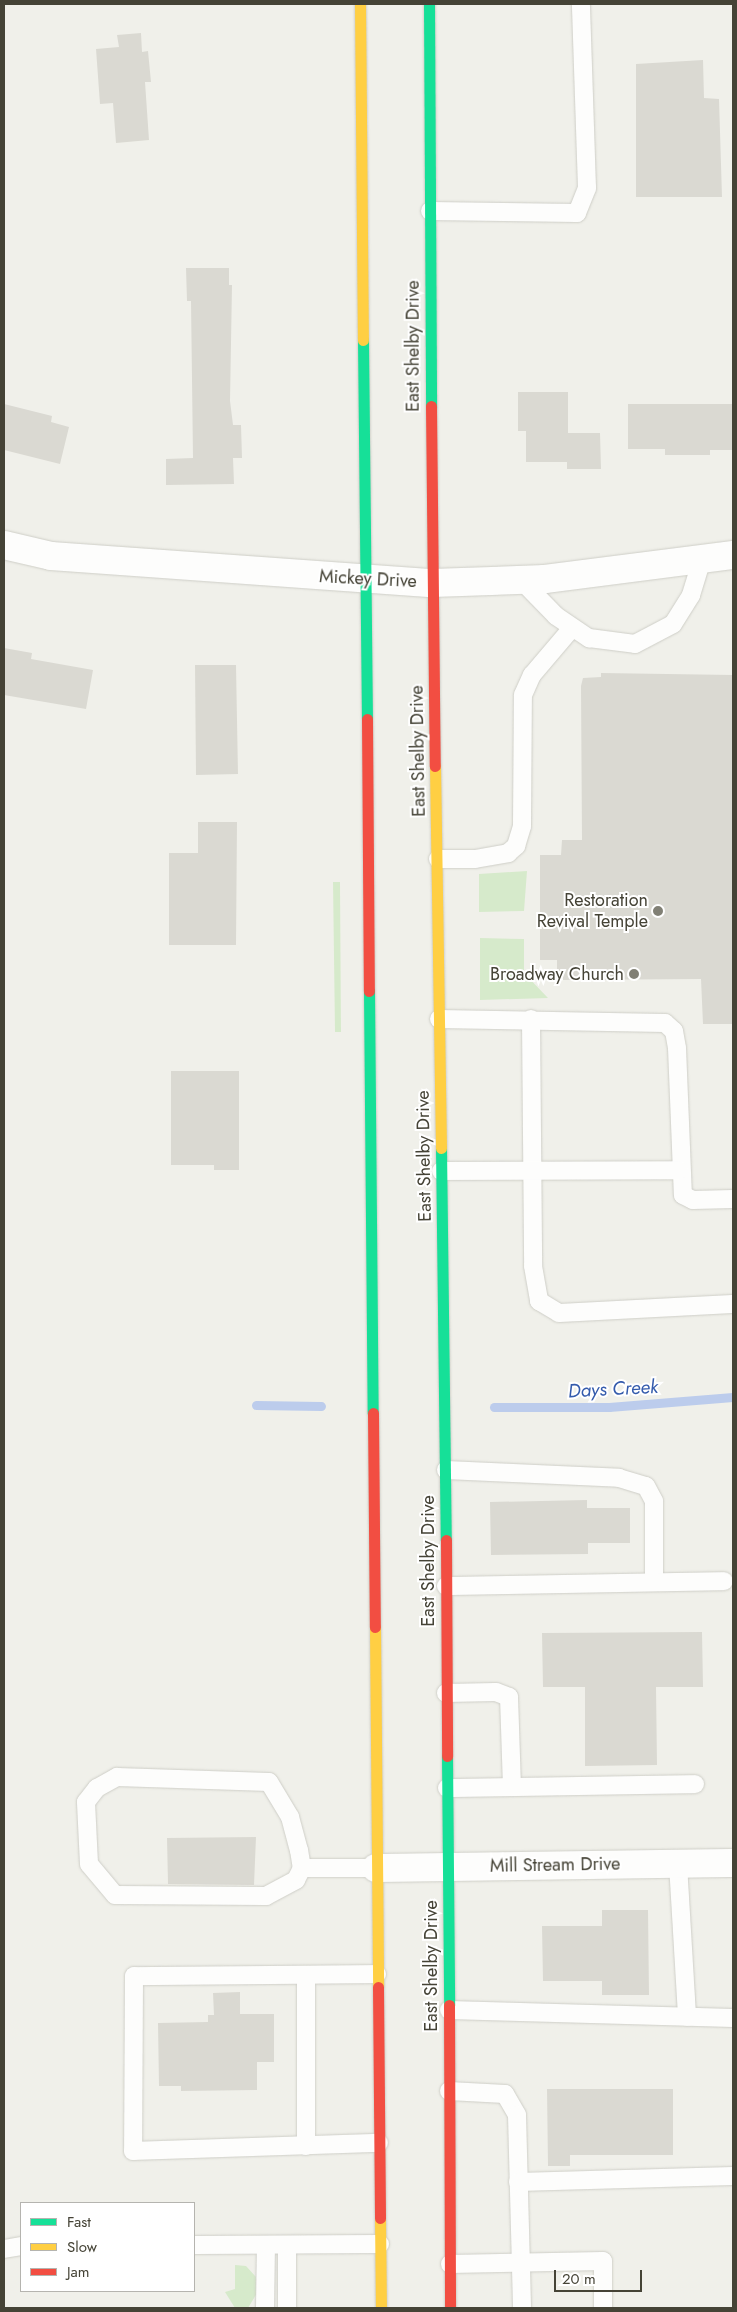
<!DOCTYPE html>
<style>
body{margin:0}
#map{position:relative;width:737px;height:2312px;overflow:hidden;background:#f0f0ea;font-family:Jost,sans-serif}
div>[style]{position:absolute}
.green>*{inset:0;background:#d6eacb}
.stream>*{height:9px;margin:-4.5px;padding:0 4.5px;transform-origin:4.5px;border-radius:4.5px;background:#bcccec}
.building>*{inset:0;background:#dad9d2}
.roads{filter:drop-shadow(0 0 1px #cecec7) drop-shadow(0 0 1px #cecec7)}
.lane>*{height:18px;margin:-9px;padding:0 9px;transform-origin:9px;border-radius:9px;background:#fdfdfc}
.street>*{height:28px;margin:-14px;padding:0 14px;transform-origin:14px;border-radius:14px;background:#fdfdfc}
.fast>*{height:11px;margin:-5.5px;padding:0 5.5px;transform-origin:5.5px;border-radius:5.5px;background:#16e098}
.slow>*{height:11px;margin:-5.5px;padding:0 5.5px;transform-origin:5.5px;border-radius:5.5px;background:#ffcf43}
.jam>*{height:11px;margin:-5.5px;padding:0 5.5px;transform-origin:5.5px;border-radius:5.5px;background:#f24e42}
.dots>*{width:14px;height:14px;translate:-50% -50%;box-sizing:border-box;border:2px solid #fff;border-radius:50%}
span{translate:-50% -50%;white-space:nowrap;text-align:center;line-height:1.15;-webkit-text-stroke:4px #fff;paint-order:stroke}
.street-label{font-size:18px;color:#454336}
.poi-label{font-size:18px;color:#454336}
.right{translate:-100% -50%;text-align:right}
.water-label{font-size:19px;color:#345bac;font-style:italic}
.frame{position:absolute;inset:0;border:5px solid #454336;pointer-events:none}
.legend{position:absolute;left:20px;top:2202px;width:175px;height:90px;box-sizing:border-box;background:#fff;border:1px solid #b5b4af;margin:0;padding:6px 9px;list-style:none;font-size:15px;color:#454336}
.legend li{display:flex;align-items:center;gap:10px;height:25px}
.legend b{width:25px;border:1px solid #b5b4af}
.scale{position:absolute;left:554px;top:2270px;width:88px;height:22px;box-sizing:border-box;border:2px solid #454336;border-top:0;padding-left:6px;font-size:15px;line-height:18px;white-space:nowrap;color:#454336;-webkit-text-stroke:4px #fff;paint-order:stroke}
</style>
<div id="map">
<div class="green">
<i style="clip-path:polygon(527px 871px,524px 911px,479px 912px,479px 874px)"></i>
<i style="clip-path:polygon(333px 882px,340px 882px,341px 1032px,335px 1032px)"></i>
<i style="clip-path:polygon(480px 938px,524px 939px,524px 973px,548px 998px,480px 1000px)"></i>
<i style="clip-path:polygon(235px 2265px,246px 2266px,256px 2277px,257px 2293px,248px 2308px,235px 2308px,225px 2292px,235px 2289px)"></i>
</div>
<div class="stream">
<i style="left:256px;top:1405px;width:65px;rotate:0.9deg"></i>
<i style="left:494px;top:1407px;width:115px"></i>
<i style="left:609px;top:1407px;width:124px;rotate:-4.6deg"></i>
</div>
<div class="building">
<i style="clip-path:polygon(141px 33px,142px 52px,148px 51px,151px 82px,145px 82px,149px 140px,116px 143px,113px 103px,100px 104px,96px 49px,119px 47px,117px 35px)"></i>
<i style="clip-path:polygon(703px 60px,704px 98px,719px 99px,722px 197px,636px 197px,636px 64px)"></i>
<i style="clip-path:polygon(186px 268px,229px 268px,229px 285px,232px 285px,230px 401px,233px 425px,241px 425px,242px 458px,233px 458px,234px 484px,166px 485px,166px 459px,193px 458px,191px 301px,187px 301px)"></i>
<i style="clip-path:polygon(518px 392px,568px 392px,568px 433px,600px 433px,601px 469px,567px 469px,567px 462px,526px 462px,526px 431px,518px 431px)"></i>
<i style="clip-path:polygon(4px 404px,52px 416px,51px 422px,69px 427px,60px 464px,4px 450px)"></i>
<i style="clip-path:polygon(628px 404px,733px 404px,733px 450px,710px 450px,710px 455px,665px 455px,665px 449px,628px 449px)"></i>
<i style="clip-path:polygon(4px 648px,32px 653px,31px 659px,93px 670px,86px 709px,4px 695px)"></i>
<i style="clip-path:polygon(195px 665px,236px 665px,238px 774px,196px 775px)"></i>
<i style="clip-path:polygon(601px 673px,733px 675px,733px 1024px,703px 1024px,701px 979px,563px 980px,563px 973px,557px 973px,557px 960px,540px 960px,540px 855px,561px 855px,562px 840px,582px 840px,581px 686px,583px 678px,601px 677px)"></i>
<i style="clip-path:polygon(198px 822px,237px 822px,236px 945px,169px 945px,169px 853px,198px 853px)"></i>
<i style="clip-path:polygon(171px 1071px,239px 1071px,239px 1170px,214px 1170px,214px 1165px,171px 1165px)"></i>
<i style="clip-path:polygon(587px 1500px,587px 1508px,630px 1508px,630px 1543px,588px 1543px,588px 1554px,491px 1555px,490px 1502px)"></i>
<i style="clip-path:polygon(702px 1632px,703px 1687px,656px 1687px,657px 1765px,585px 1766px,585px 1687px,543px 1687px,542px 1633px)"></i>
<i style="clip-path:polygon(256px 1837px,254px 1885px,168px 1884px,167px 1838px)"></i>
<i style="clip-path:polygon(602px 1910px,648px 1910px,649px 1995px,602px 1995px,602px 1981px,543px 1981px,542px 1926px,602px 1926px)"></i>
<i style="clip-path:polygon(240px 1992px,240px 2014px,274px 2014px,274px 2062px,257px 2062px,257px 2090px,181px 2091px,181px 2086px,159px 2086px,158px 2023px,208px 2022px,208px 2015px,214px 2015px,213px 1993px)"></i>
<i style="clip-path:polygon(547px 2089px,673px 2089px,673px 2155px,570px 2155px,570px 2166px,548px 2166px)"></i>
</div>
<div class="roads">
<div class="lane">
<i style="left:430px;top:211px;width:147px;rotate:0.8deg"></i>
<i style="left:577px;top:213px;width:27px;rotate:-68deg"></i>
<i style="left:587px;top:188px;width:184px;rotate:-91.9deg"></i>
<i style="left:521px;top:580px;width:50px;rotate:45.8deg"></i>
<i style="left:556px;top:616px;width:40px;rotate:34deg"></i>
<i style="left:589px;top:638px;width:46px;rotate:7.4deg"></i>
<i style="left:635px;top:644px;width:43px;rotate:-27.8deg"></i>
<i style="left:673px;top:624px;width:34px;rotate:-58deg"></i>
<i style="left:691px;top:595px;width:38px;rotate:-73deg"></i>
<i style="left:438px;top:859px;width:37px"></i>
<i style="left:475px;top:859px;width:34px;rotate:-10deg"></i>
<i style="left:508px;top:853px;width:11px;rotate:-41deg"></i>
<i style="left:516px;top:846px;width:21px;rotate:-73deg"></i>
<i style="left:522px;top:826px;width:131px;rotate:-89.6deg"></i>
<i style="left:523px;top:695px;width:22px;rotate:-66deg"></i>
<i style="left:532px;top:675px;width:62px;rotate:-49.6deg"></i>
<i style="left:439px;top:1019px;width:226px;rotate:1deg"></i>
<i style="left:665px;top:1023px;width:12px;rotate:42deg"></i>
<i style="left:674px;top:1031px;width:17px;rotate:80deg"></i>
<i style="left:677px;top:1048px;width:147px;rotate:87.7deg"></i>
<i style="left:683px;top:1195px;width:11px;rotate:27deg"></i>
<i style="left:693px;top:1200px;width:40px;rotate:-1.4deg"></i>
<i style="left:531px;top:1019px;width:247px;rotate:89.5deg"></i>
<i style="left:533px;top:1266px;width:36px;rotate:80deg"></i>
<i style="left:539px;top:1301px;width:23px;rotate:31deg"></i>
<i style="left:559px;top:1313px;width:174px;rotate:-3deg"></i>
<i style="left:441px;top:1171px;width:238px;rotate:-0.2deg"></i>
<i style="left:446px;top:1470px;width:173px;rotate:2.6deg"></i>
<i style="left:619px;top:1478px;width:28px;rotate:17deg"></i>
<i style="left:646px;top:1486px;width:17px;rotate:62deg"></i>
<i style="left:654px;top:1501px;width:81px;rotate:90deg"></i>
<i style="left:446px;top:1586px;width:278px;rotate:-1deg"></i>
<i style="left:446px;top:1693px;width:50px;rotate:-1.1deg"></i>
<i style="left:496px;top:1692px;width:14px;rotate:21deg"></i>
<i style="left:509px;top:1697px;width:90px;rotate:88.1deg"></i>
<i style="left:117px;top:1777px;width:152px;rotate:1.9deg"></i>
<i style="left:269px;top:1782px;width:41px;rotate:59deg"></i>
<i style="left:290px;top:1817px;width:34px;rotate:75deg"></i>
<i style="left:299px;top:1850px;width:18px;rotate:81deg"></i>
<i style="left:302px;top:1868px;width:13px;rotate:117deg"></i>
<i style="left:296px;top:1880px;width:34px;rotate:152deg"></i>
<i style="left:266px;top:1896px;width:151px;rotate:-179.6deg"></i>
<i style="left:115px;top:1895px;width:40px;rotate:-130deg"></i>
<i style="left:89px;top:1864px;width:62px;rotate:-92.8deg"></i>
<i style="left:86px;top:1802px;width:18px;rotate:-52deg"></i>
<i style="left:97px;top:1788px;width:23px;rotate:-29deg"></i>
<i style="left:447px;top:1788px;width:248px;rotate:-0.9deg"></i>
<i style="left:678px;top:1864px;width:153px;rotate:86.6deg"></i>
<i style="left:302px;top:1868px;width:74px"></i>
<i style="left:377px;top:1974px;width:243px;rotate:179.5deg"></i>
<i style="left:134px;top:1976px;width:175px;rotate:90.3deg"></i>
<i style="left:133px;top:2151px;width:246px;rotate:-1.9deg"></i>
<i style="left:449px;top:2010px;width:284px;rotate:1.6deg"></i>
<i style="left:449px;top:2091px;width:56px;rotate:3.1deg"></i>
<i style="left:505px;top:2094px;width:24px;rotate:60deg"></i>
<i style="left:517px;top:2115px;width:193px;rotate:88.5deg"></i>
<i style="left:306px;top:2146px;width:171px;rotate:-90deg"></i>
<i style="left:518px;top:2182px;width:215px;rotate:-1.6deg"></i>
<i style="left:194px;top:2245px;width:186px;rotate:-0.3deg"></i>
<i style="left:4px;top:2249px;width:17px;rotate:-10deg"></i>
<i style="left:450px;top:2264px;width:153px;rotate:-1.1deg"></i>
<i style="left:603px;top:2261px;width:47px;rotate:90deg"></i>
<i style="left:265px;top:2308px;width:63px;rotate:-89.1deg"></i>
<i style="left:287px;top:2308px;width:63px;rotate:-90deg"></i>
</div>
<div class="street">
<i style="left:4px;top:545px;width:48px;rotate:13.2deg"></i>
<i style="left:51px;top:556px;width:382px;rotate:4.1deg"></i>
<i style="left:432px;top:583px;width:113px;rotate:-2deg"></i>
<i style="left:545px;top:579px;width:190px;rotate:-7.3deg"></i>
<i style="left:376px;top:1868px;width:357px;rotate:-0.8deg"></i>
</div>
<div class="fast">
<i style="left:429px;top:4px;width:402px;rotate:89.7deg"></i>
<i style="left:363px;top:340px;width:379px;rotate:89.4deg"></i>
<i style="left:369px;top:991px;width:422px;rotate:89.5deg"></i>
<i style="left:441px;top:1148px;width:392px;rotate:89.3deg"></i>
<i style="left:447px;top:1756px;width:249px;rotate:89.5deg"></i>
</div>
<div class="slow">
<i style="left:360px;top:4px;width:336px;rotate:89.5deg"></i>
<i style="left:435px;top:766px;width:382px;rotate:89.1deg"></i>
<i style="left:375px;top:1627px;width:360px;rotate:89.5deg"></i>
<i style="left:380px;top:2218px;width:90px;rotate:89.4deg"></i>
</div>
<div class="jam">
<i style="left:431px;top:406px;width:360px;rotate:89.4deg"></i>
<i style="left:367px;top:719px;width:272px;rotate:89.6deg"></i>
<i style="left:373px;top:1413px;width:214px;rotate:89.5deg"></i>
<i style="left:446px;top:1540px;width:216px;rotate:89.7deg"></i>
<i style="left:378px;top:1987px;width:231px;rotate:89.5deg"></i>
<i style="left:449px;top:2005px;width:303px;rotate:89.8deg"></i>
</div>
</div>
<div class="dots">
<i style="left:658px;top:911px;background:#818075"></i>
<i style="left:634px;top:974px;background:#818075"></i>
</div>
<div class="street-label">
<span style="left:413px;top:346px;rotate:-90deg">East Shelby Drive</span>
<span style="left:368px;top:579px;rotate:3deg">Mickey Drive</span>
<span style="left:418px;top:751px;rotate:-91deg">East Shelby Drive</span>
<span style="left:424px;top:1156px;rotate:-91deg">East Shelby Drive</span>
<span style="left:428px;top:1561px;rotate:-90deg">East Shelby Drive</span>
<span style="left:555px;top:1865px;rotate:-1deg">Mill Stream Drive</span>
<span style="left:431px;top:1966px;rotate:-90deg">East Shelby Drive</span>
</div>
<div class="poi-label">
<span class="right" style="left:648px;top:911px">Restoration<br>Revival Temple</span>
<span class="right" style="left:624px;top:974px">Broadway Church</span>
</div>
<div class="water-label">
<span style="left:613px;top:1389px;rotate:-3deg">Days Creek</span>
</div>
<div class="frame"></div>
<ul class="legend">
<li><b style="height:6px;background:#16e098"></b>Fast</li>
<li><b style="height:6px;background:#ffcf43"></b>Slow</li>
<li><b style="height:6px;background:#f24e42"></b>Jam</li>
</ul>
<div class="scale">20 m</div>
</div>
